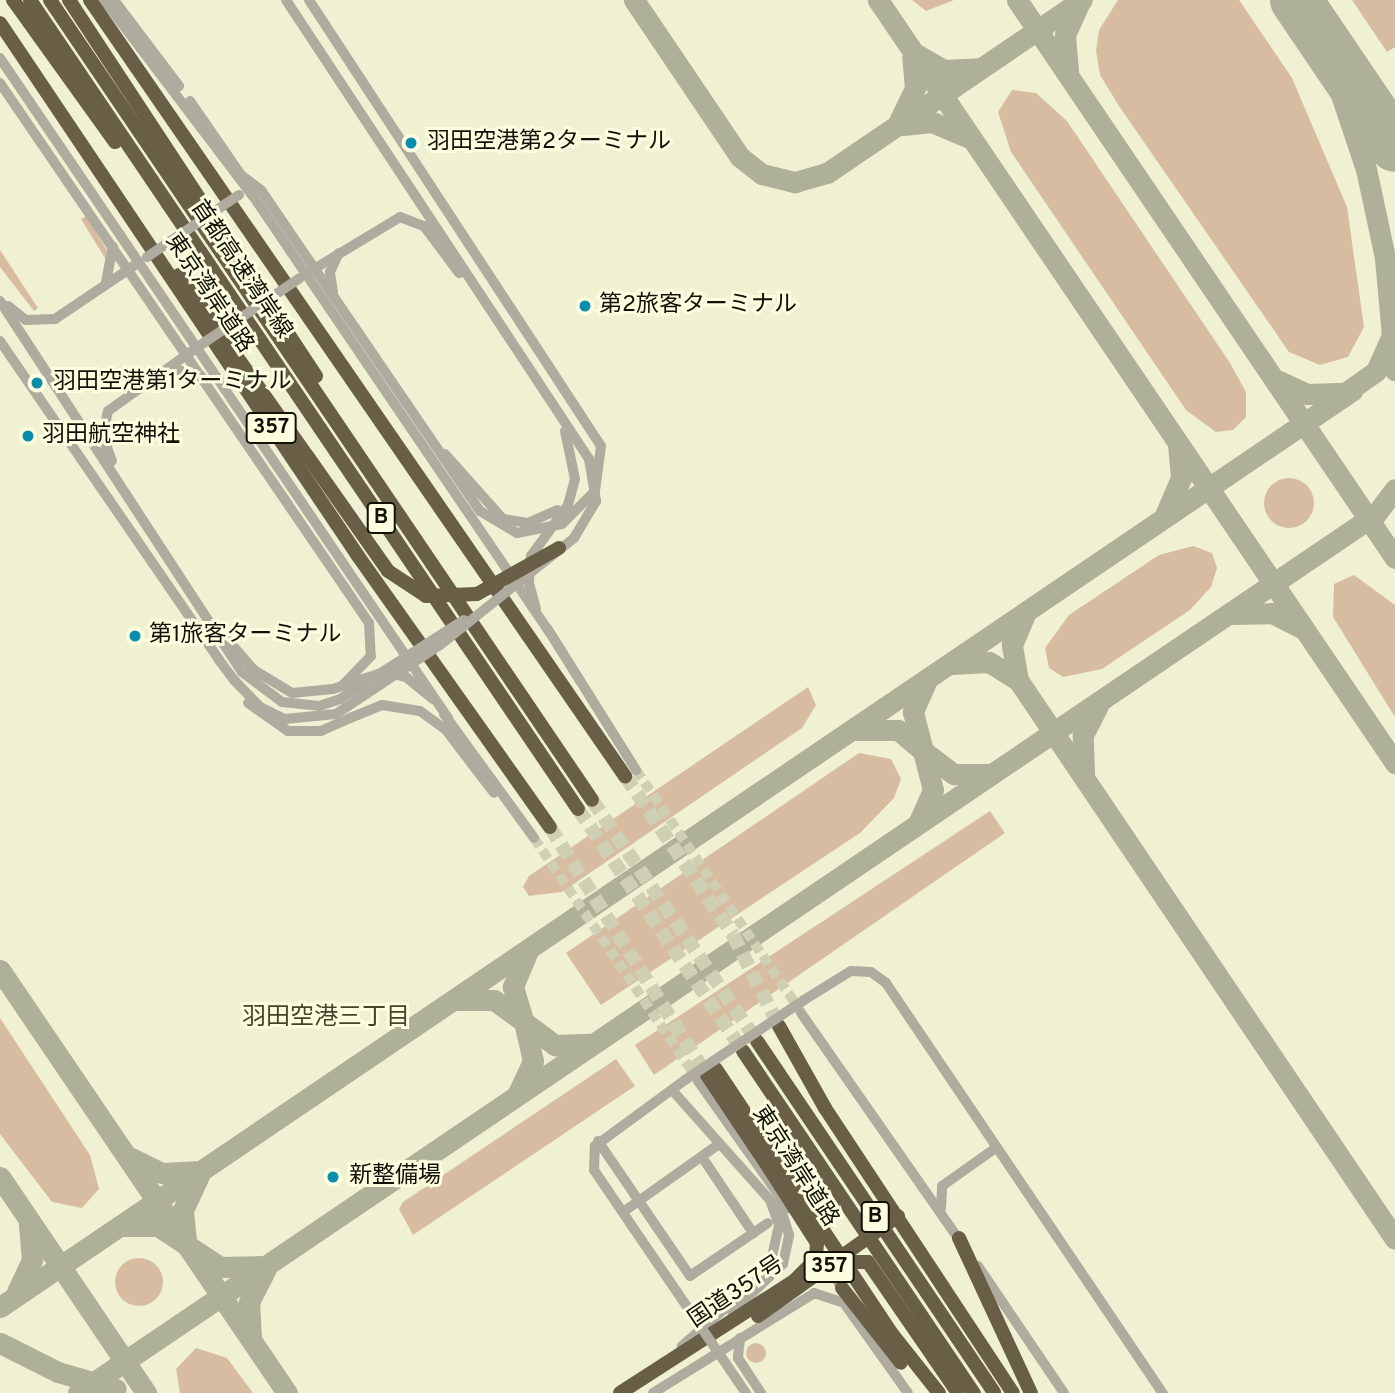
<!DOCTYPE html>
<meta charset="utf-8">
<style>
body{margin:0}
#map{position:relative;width:1395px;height:1393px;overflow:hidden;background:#f0f1d3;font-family:Overpass,"Noto Sans JP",sans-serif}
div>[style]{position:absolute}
.green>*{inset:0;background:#d8bca2}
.round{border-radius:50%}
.taxiway>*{height:21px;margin:-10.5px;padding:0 10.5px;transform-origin:10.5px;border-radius:10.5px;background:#afb098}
.runway>*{height:52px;margin:-26px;padding:0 26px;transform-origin:26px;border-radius:26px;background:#afb098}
.minor-tunnel>*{height:10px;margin-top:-5px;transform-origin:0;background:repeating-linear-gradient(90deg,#cfcfb4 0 10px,transparent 0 15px)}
.highway-tunnel>*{height:14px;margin-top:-7px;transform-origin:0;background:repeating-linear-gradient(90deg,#cfcfb4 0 14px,transparent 0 21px)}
.minor>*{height:10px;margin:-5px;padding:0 5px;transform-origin:5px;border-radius:5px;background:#b0ab9f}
.highway>*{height:14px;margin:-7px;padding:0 7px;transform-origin:7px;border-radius:7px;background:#695e46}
.minor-bridge>*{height:10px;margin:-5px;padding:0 5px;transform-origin:5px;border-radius:5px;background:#b0ab9f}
.highway-bridge>*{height:14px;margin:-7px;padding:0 7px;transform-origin:7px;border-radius:7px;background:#695e46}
.dots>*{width:19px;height:19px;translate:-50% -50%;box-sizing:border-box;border:4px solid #fdfee0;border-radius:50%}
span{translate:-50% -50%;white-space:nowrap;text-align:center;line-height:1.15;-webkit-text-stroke:6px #fdfee0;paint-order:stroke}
.shield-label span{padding:2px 5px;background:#fdfee0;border:2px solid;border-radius:5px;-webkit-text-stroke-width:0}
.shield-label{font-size:21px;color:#111107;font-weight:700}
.poi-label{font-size:23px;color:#111107}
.left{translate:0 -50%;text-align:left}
.street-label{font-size:23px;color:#111107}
.neighbourhood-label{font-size:24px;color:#44452c}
</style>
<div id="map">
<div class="green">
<i style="clip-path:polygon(912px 0,954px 0,926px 11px)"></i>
<i style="clip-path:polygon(1118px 0,1239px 0,1292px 78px,1347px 207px,1364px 327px,1348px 357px,1320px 365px,1289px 352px,1119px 106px,1100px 75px,1096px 51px,1099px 30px)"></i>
<i style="clip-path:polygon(1352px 0,1395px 0,1395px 47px,1387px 52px)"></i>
<i style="clip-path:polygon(1012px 90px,1036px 93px,1067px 121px,1230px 363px,1246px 392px,1246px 417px,1233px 430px,1216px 432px,1186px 410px,1011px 152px,998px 112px)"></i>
<i style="clip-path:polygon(86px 216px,108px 252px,108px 263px,81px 219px)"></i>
<i style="clip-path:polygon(0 250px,38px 308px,34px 311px,0 267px)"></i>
<i class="round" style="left:1264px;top:478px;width:50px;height:50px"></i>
<i style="clip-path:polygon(1193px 546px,1212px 553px,1217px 568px,1211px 587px,1190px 610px,1102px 669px,1063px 677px,1049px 668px,1045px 648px,1069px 615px,1159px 555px)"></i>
<i style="clip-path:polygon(1354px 575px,1395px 605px,1395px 717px,1333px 617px,1334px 584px)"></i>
<i style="clip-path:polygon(808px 687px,816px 705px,802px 728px,562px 892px,529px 896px,523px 887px,529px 876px)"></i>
<i style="clip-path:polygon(859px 753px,891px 759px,901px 779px,894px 798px,860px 833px,601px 1005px,566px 953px)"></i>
<i style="clip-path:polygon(990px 811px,1005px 833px,654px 1075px,635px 1045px)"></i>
<i style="clip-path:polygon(0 1018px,90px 1155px,99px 1189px,82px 1208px,52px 1202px,0 1134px)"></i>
<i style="clip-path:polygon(616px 1059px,635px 1086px,413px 1235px,399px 1209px,403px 1202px)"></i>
<i class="round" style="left:115px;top:1258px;width:48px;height:48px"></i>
<i class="round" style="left:746px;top:1343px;width:20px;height:20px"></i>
<i style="clip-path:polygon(196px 1348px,227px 1358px,253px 1393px,180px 1393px,176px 1369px)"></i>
</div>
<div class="taxiway">
<i style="left:634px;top:0;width:189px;rotate:56deg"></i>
<i style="left:740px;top:157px;width:28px;rotate:38deg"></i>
<i style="left:762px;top:174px;width:34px;rotate:14deg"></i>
<i style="left:795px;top:182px;width:33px;rotate:-16deg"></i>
<i style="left:827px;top:173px;width:308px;rotate:-34.2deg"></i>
<i style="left:878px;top:0;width:922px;rotate:55.88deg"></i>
<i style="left:1017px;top:0;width:674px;rotate:55.89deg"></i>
<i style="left:1296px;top:0;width:99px;rotate:64.2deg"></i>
<i style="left:1339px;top:89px;width:84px;rotate:71.4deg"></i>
<i style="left:1366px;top:169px;width:91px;rotate:77.9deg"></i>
<i style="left:1385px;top:258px;width:113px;rotate:84.9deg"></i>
<i style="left:918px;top:55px;width:30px;rotate:30deg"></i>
<i style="left:944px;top:70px;width:35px;rotate:-3deg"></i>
<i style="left:1068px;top:70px;width:35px;rotate:-95deg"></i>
<i style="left:1065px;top:35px;width:34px;rotate:-66deg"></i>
<i style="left:899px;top:121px;width:37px;rotate:-64deg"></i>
<i style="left:915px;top:88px;width:32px;rotate:-95deg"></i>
<i style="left:903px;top:125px;width:29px;rotate:-6deg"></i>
<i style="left:932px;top:122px;width:39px;rotate:23deg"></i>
<i style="left:1279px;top:381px;width:31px;rotate:25deg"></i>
<i style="left:1307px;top:394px;width:38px;rotate:-2deg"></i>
<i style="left:1345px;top:393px;width:38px;rotate:-35deg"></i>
<i style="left:1376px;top:371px;width:34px;rotate:-66deg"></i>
<i style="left:1165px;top:515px;width:40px;rotate:-66.6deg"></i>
<i style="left:1181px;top:478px;width:32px;rotate:-95deg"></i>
<i style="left:1233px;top:614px;width:39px;rotate:-1deg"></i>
<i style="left:1272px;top:613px;width:33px;rotate:27deg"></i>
<i style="left:952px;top:664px;width:37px;rotate:-3deg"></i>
<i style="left:989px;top:662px;width:34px;rotate:32deg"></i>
<i style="left:1018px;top:680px;width:674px;rotate:56deg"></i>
<i style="left:927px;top:680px;width:35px;rotate:114deg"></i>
<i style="left:913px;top:712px;width:40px;rotate:75.6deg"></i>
<i style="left:923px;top:751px;width:39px;rotate:37deg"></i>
<i style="left:954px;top:774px;width:36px"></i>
<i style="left:1018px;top:680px;width:36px;rotate:-100deg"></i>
<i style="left:1012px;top:645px;width:33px;rotate:-67deg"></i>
<i style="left:854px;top:730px;width:44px"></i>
<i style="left:898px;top:730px;width:33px;rotate:40deg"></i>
<i style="left:923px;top:751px;width:40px;rotate:75.6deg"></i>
<i style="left:933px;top:790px;width:35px;rotate:114deg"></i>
<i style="left:1084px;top:773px;width:38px;rotate:-92deg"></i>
<i style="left:1083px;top:735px;width:34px;rotate:-63deg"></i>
<i style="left:528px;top:951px;width:39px;rotate:113deg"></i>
<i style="left:513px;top:987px;width:37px;rotate:73deg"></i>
<i style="left:524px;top:1022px;width:39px;rotate:37deg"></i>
<i style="left:555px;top:1045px;width:36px;rotate:-2deg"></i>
<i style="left:0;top:970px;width:511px;rotate:55.84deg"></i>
<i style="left:456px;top:1000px;width:38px"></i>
<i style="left:494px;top:1000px;width:37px;rotate:36deg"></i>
<i style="left:524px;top:1022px;width:40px;rotate:77deg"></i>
<i style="left:533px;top:1061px;width:35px;rotate:115deg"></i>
<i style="left:131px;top:1158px;width:34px;rotate:26deg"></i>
<i style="left:162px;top:1173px;width:34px;rotate:-3deg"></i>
<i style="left:0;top:1177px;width:261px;rotate:55.9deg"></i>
<i style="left:122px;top:1226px;width:36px"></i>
<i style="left:158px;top:1226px;width:74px;rotate:33.5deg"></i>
<i style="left:220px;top:1267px;width:43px;rotate:-1.3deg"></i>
<i style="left:186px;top:1240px;width:30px;rotate:-96deg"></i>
<i style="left:183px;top:1210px;width:38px;rotate:-65deg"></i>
<i style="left:17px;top:1292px;width:35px;rotate:-65deg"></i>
<i style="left:32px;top:1260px;width:36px;rotate:-95deg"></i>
<i style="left:0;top:1307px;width:1634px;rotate:-34.13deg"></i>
<i style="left:251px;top:1338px;width:36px;rotate:-93deg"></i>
<i style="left:249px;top:1302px;width:36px;rotate:-63deg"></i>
<i style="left:0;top:1343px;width:65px;rotate:26.6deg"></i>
<i style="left:58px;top:1372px;width:60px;rotate:16.3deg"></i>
<i style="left:78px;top:1393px;width:1568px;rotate:-34.11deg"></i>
<i style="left:1376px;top:514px;width:31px;rotate:-53deg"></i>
</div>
<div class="runway">
<i style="left:1296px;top:0;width:176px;rotate:55.9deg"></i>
</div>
<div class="minor-tunnel">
<i style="left:636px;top:770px;width:293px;rotate:55.7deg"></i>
<i style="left:534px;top:838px;width:292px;rotate:55.9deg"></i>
</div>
<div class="highway-tunnel">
<i style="left:625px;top:776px;width:192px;rotate:55.8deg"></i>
<i style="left:733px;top:935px;width:102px;rotate:63.2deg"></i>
<i style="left:592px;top:800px;width:292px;rotate:55.6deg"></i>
<i style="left:578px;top:809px;width:293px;rotate:55.7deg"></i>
<i style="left:550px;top:827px;width:294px;rotate:57.7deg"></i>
</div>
<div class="minor">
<i style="left:104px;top:0;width:246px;rotate:52.8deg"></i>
<i style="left:253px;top:196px;width:528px;rotate:55.8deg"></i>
<i style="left:114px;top:0;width:108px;rotate:52.9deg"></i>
<i style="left:286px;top:0;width:550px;rotate:56.57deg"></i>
<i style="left:589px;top:459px;width:43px;rotate:80.5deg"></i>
<i style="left:596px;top:501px;width:43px;rotate:120.7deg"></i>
<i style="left:0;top:58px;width:798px;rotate:55.83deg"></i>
<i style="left:0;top:83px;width:654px;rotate:55.65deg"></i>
<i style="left:369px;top:623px;width:33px;rotate:87deg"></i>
<i style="left:371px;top:656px;width:40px;rotate:134deg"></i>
<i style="left:190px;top:101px;width:90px;rotate:55.4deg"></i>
<i style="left:241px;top:175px;width:25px;rotate:37deg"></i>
<i style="left:261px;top:190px;width:389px;rotate:55.7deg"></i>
<i style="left:309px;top:272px;width:106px;rotate:-31.1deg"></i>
<i style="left:400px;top:217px;width:26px;rotate:21deg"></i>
<i style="left:424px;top:226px;width:59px;rotate:53.3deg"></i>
<i style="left:106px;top:282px;width:36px;rotate:-79deg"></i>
<i style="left:333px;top:292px;width:20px;rotate:-99deg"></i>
<i style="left:330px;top:272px;width:21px;rotate:-65deg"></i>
<i style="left:0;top:301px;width:443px;rotate:56.9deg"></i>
<i style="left:242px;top:672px;width:50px;rotate:36.9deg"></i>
<i style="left:8px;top:306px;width:23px;rotate:38deg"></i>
<i style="left:26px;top:320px;width:29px;rotate:-2deg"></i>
<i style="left:55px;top:319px;width:97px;rotate:-34deg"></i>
<i style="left:170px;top:368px;width:32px;rotate:14deg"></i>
<i style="left:445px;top:454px;width:87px;rotate:48.3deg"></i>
<i style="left:503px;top:519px;width:25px;rotate:9deg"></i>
<i style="left:528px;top:523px;width:32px;rotate:-24deg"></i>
<i style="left:112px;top:461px;width:27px;rotate:-110deg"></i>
<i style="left:103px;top:436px;width:25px;rotate:-79deg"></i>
<i style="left:108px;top:411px;width:103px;rotate:-35.5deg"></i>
<i style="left:536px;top:609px;width:28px;rotate:-105deg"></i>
<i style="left:529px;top:582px;width:26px;rotate:-86deg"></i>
<i style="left:531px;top:556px;width:63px;rotate:-54deg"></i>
<i style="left:568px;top:505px;width:27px;rotate:-75deg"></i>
<i style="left:575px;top:479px;width:49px;rotate:-101.8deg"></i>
<i style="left:547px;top:628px;width:168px;rotate:57.9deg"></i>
<i style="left:226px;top:638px;width:43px;rotate:48.8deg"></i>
<i style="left:254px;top:670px;width:44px;rotate:31.2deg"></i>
<i style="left:292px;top:693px;width:41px;rotate:-5.6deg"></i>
<i style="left:333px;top:689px;width:54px;rotate:-18.4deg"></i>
<i style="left:384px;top:672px;width:23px;rotate:13deg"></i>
<i style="left:406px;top:677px;width:35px;rotate:39deg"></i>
<i style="left:219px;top:660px;width:26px;rotate:53deg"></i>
<i style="left:444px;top:714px;width:153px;rotate:54deg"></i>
<i style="left:350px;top:718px;width:35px;rotate:-22deg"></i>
<i style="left:382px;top:705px;width:38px;rotate:9deg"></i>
<i style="left:420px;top:711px;width:32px;rotate:36deg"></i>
<i style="left:446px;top:730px;width:79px;rotate:52.7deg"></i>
<i style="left:804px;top:1000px;width:55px;rotate:-31.7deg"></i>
<i style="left:851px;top:971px;width:20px;rotate:3deg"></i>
<i style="left:871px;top:972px;width:19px;rotate:36deg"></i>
<i style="left:886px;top:983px;width:495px;rotate:56deg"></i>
<i style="left:801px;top:1013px;width:279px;rotate:55.1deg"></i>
<i style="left:698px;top:1081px;width:156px;rotate:54.7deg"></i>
<i style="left:672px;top:1090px;width:147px;rotate:48.3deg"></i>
<i style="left:770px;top:1200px;width:27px;rotate:70deg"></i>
<i style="left:779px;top:1225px;width:46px;rotate:102.5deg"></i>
<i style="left:769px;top:1270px;width:116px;rotate:138.9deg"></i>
<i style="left:598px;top:1141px;width:163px;rotate:55.7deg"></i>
<i style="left:690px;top:1276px;width:94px;rotate:-34.2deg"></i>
<i style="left:702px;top:1157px;width:92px;rotate:56.1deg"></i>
<i style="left:941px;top:1208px;width:22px;rotate:-87deg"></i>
<i style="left:942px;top:1186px;width:67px;rotate:-35.3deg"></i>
<i style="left:623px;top:1212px;width:118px;rotate:-35.3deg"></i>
<i style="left:634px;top:1229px;width:71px;rotate:-124.1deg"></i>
<i style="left:594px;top:1170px;width:24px;rotate:-88deg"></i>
<i style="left:595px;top:1146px;width:112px;rotate:-36.3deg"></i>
<i style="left:824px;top:1261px;width:37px;rotate:56deg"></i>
<i style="left:978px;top:1266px;width:153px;rotate:55.9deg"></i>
<i style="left:732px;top:1312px;width:70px;rotate:-43.3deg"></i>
<i style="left:783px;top:1264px;width:30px;rotate:-78deg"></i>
<i style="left:789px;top:1235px;width:34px;rotate:-107deg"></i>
<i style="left:740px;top:1338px;width:20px;rotate:96deg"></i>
<i style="left:738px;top:1358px;width:42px;rotate:56.7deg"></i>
<i style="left:653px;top:1393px;width:190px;rotate:-31.8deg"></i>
<i style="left:814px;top:1293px;width:32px;rotate:18deg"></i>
<i style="left:844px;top:1303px;width:110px;rotate:54.6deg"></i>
</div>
<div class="highway">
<i style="left:13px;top:0;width:175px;rotate:54.3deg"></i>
<i style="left:30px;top:0;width:977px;rotate:55.89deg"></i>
<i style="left:50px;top:0;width:966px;rotate:55.88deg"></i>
<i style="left:69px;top:0;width:450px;rotate:56.7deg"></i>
<i style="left:90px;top:0;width:943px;rotate:55.42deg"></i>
<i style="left:0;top:23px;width:642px;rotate:56.11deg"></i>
<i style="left:358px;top:556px;width:332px;rotate:54.7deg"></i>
<i style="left:179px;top:275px;width:223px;rotate:54.7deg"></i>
<i style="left:779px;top:1026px;width:94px;rotate:60.7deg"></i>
<i style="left:825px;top:1108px;width:341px;rotate:56.6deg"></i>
<i style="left:757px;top:1041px;width:424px;rotate:56deg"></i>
<i style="left:743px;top:1051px;width:413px;rotate:56deg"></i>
<i style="left:716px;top:1069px;width:320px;rotate:56.4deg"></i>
<i style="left:893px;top:1335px;width:74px;rotate:51.6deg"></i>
<i style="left:707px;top:1075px;width:112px;rotate:56.3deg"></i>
<i style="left:959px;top:1238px;width:171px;rotate:65.1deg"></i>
<i style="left:842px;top:1288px;width:95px;rotate:51.8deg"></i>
<i style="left:934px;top:1358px;width:42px;rotate:55.6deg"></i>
<i style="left:620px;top:1393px;width:207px;rotate:-32.8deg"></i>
</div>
<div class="minor-bridge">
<i style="left:309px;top:0;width:533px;rotate:56.79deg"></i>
<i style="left:601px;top:446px;width:45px;rotate:97.6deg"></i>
<i style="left:595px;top:491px;width:47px;rotate:135deg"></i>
<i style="left:562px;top:524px;width:46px;rotate:168.7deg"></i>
<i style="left:517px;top:533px;width:43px;rotate:-149.3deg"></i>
<i style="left:147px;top:257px;width:111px;rotate:-34deg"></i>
<i style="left:0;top:341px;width:387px;rotate:55.5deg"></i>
<i style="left:202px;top:344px;width:118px;rotate:-34deg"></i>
<i style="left:235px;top:681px;width:36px;rotate:46deg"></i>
<i style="left:260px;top:707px;width:28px;rotate:26deg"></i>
<i style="left:285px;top:719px;width:51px;rotate:-5.6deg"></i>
<i style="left:336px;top:714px;width:125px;rotate:-33.6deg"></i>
<i style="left:440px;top:645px;width:171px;rotate:-38.6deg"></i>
<i style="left:282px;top:702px;width:37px;rotate:6deg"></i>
<i style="left:319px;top:706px;width:22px;rotate:-18deg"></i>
<i style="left:340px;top:699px;width:147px;rotate:-32.5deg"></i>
<i style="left:248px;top:703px;width:49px;rotate:35deg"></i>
<i style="left:288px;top:731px;width:33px"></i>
<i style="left:321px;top:731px;width:32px;rotate:-24deg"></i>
<i style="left:685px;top:1080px;width:143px;rotate:-33.9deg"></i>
<i style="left:634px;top:1229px;width:199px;rotate:55.7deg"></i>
</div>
<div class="highway-bridge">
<i style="left:308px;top:457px;width:139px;rotate:54.9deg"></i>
<i style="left:388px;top:571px;width:45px;rotate:33.3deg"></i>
<i style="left:426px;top:596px;width:51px;rotate:-2.2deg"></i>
<i style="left:477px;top:594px;width:94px;rotate:-29.3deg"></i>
<i style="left:769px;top:1168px;width:89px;rotate:57.4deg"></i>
<i style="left:817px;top:1243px;width:16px;rotate:94deg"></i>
<i style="left:816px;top:1259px;width:31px;rotate:135deg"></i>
<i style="left:841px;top:1262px;width:27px"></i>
<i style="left:868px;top:1262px;width:116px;rotate:55.5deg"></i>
<i style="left:758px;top:1316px;width:172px;rotate:-35.5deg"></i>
</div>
<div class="dots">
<i style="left:411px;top:143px;background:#088eac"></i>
<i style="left:585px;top:306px;background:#088eac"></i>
<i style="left:37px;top:383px;background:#088eac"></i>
<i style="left:28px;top:436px;background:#088eac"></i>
<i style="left:135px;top:636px;background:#088eac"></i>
<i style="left:333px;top:1177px;background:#088eac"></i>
</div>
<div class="shield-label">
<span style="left:271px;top:428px">357</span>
<span style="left:381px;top:518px">B</span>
<span style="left:875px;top:1217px">B</span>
<span style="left:829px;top:1267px">357</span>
</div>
<div class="poi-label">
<span class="left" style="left:427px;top:143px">羽田空港第2ターミナル</span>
<span class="left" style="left:599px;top:306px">第2旅客ターミナル</span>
<span class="left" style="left:53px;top:383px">羽田空港第1ターミナル</span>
<span class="left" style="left:42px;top:436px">羽田航空神社</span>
<span class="left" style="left:149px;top:636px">第1旅客ターミナル</span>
<span class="left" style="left:349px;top:1177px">新整備場</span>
</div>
<div class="street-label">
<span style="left:240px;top:270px;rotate:56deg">首都高速湾岸線</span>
<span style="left:208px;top:294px;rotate:56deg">東京湾岸道路</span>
<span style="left:794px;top:1167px;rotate:57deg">東京湾岸道路</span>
<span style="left:737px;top:1293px;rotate:-34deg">国道357号</span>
</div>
<div class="neighbourhood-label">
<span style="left:326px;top:1019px">羽田空港三丁目</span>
</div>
</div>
